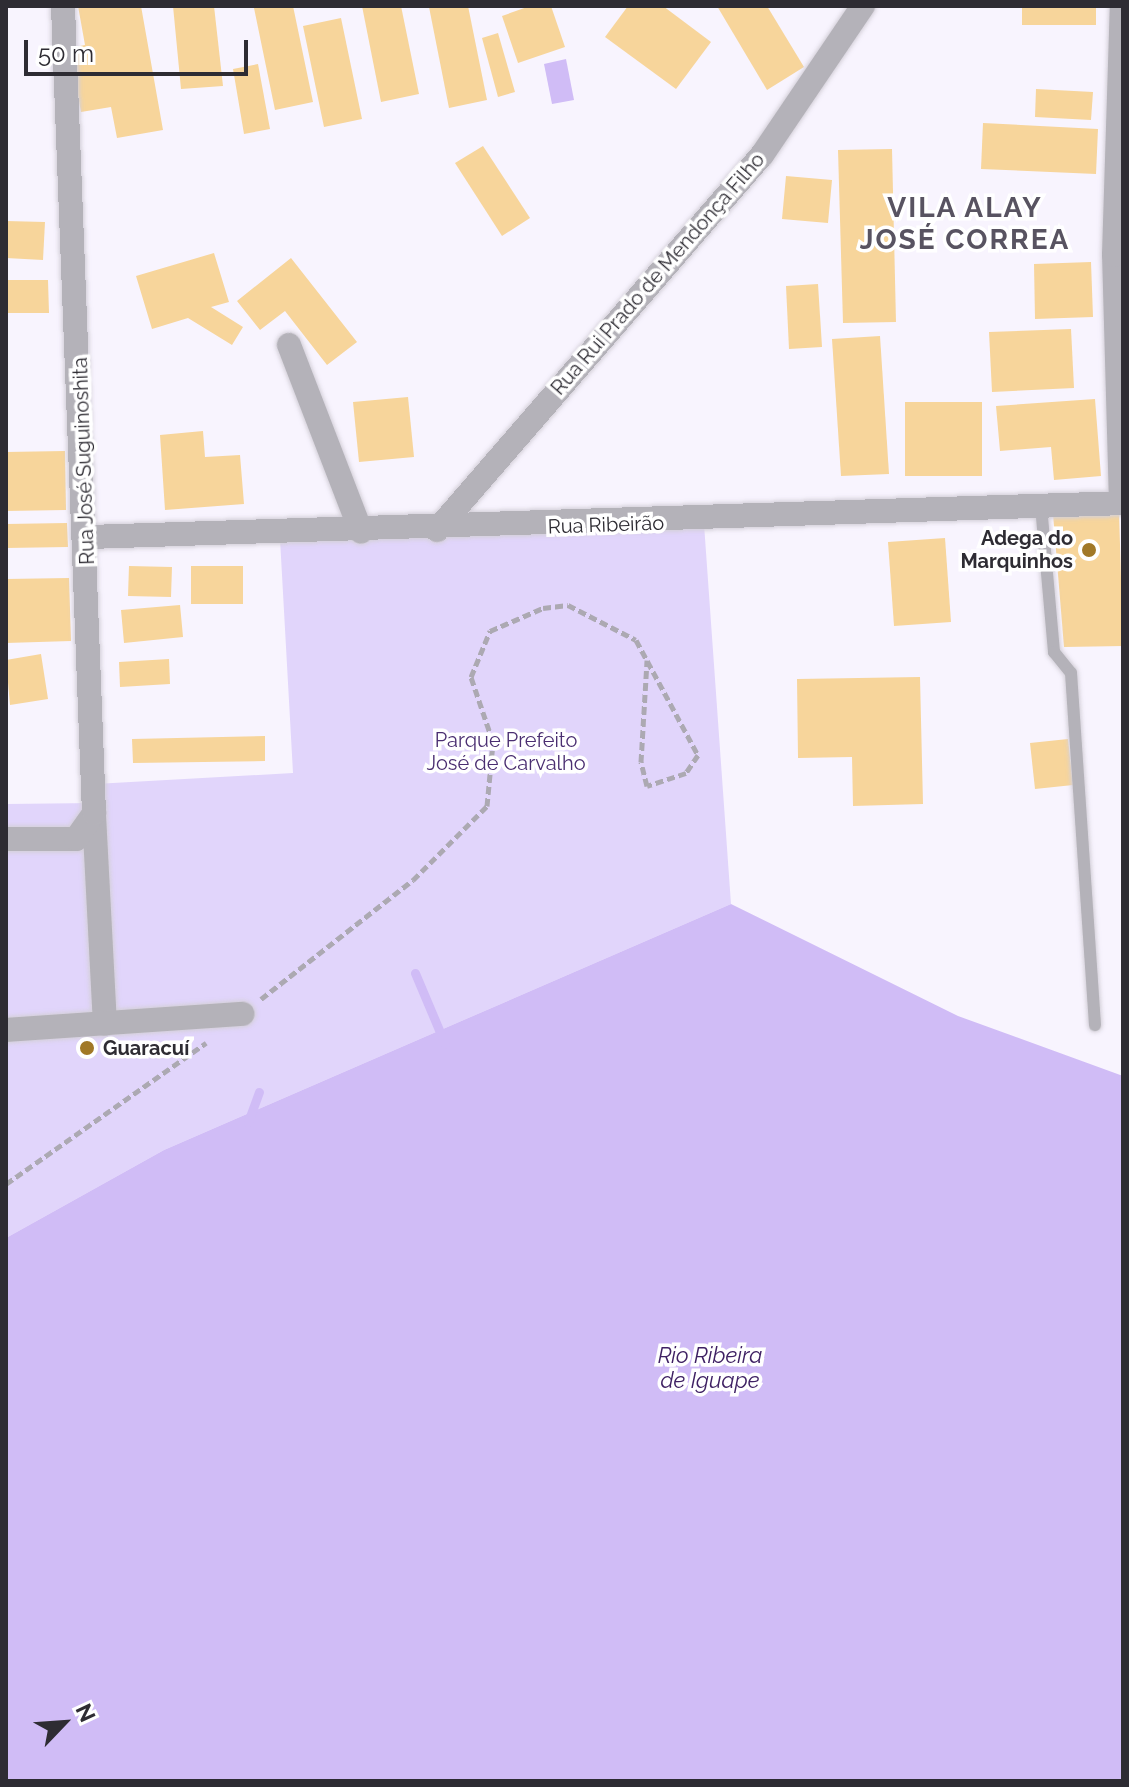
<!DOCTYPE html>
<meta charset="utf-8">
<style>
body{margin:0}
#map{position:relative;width:1129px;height:1787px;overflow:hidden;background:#f8f4fe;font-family:Raleway,sans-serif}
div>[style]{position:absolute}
.green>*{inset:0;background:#e1d5fb}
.water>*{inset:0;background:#d0bcf6}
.stream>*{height:9px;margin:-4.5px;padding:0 4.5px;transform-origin:4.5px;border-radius:4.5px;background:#d0bcf6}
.building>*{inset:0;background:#f7d59b}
.path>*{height:5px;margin-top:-2.5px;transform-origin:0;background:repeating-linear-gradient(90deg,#aca9b2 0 8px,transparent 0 12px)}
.roads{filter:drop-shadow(0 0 2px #d4d0d9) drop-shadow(0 0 2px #d4d0d9)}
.lane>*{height:12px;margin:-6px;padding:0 6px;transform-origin:6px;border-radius:6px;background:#b4b2b9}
.street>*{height:24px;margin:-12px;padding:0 12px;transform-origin:12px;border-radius:12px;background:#b4b2b9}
.dots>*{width:22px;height:22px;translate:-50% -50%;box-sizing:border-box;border:4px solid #fff;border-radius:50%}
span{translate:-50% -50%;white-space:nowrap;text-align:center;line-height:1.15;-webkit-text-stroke:7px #fff;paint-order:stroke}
.street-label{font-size:20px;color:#2e2c33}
.poi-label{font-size:20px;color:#2e2c33;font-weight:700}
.right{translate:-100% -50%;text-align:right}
.left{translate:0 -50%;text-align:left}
.park-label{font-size:20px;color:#4a2e71}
.water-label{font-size:22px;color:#3e2063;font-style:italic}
.district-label{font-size:28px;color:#585361;font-weight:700;letter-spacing:2px}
.frame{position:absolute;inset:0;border:8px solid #2e2c33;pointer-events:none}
.north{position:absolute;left:24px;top:1683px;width:80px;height:80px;-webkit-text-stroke:6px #fff;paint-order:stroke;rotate:65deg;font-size:22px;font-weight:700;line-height:32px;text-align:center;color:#2e2c33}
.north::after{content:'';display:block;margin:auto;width:28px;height:36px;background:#2e2c33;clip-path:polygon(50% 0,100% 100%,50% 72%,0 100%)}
.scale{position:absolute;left:24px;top:40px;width:224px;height:36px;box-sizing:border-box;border:4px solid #2e2c33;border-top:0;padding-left:10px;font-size:24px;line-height:28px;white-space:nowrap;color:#2e2c33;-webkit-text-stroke:6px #fff;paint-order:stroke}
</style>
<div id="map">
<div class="green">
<i style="clip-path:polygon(704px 524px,731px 904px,164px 1150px,6px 1238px,6px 804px,95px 803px,95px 784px,293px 773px,280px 539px)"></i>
</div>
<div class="water">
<i style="clip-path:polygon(566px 59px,574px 100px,552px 104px,544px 64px)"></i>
<i style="clip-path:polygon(731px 904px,958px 1016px,1123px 1076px,1123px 1781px,6px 1781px,6px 1238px,164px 1150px)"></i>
</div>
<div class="stream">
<i style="left:415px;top:973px;width:77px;rotate:67.1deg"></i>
<i style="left:248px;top:1122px;width:32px;rotate:-70deg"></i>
</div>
<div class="building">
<i style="clip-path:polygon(78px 6px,141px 6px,163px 130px,117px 138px,111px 107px,81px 112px,69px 48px,85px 45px)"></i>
<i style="clip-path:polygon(173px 6px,214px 6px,223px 86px,181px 89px)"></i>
<i style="clip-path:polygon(293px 6px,313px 102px,275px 110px,254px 8px)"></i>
<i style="clip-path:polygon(362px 6px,401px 6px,419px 94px,381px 102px)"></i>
<i style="clip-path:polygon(468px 6px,487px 100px,449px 108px,429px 7px)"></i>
<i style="clip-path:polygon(530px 6px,551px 6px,565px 47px,518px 63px,502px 16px)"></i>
<i style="clip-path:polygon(628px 6px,663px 6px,711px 42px,676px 89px,605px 37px)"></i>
<i style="clip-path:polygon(717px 6px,767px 6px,804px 67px,767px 90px)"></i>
<i style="clip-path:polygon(1022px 6px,1096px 6px,1096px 25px,1022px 25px)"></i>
<i style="clip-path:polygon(341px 18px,362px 119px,324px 127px,303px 26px)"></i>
<i style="clip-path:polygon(498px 33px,515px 92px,498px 97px,482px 38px)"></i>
<i style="clip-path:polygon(258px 64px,270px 129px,244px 134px,233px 69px)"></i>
<i style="clip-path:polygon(1036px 89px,1093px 92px,1091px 120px,1035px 117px)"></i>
<i style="clip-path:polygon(983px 123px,1098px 129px,1096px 174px,981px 169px)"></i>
<i style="clip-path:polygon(483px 146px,530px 218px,502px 236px,455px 163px)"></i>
<i style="clip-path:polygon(892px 149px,896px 322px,843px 323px,838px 150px)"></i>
<i style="clip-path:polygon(786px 176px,832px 180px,828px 223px,782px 219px)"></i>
<i style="clip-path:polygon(6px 221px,45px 222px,43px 260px,6px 258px)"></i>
<i style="clip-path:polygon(214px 253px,229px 302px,211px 307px,243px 327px,232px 345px,188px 318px,152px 329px,136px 276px)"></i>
<i style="clip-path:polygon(291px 258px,357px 342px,327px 365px,285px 311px,260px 330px,237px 301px)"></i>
<i style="clip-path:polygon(1091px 262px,1093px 317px,1035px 319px,1034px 264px)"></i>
<i style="clip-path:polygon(6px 280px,48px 280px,49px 313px,6px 313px)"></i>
<i style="clip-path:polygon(818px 284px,822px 347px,789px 349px,786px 286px)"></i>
<i style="clip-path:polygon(1071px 329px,1074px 388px,992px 392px,989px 332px)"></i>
<i style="clip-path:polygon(880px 336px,889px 474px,841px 476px,832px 339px)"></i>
<i style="clip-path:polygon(408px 397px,414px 457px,359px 462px,353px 402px)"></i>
<i style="clip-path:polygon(1095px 399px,1101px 476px,1054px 480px,1051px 447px,1000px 451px,996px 406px)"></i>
<i style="clip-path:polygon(905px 402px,982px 402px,982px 476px,905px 476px)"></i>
<i style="clip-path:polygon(203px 431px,205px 457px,240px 455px,244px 504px,165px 510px,160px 435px)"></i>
<i style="clip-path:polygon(65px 451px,66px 510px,6px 511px,6px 452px)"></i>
<i style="clip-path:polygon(1119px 511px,1123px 646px,1064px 647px,1053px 514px)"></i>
<i style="clip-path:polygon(67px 523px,68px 547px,6px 548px,6px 524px)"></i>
<i style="clip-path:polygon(945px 538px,951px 622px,894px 626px,888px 542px)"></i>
<i style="clip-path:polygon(129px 566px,172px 567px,171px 597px,128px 596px)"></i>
<i style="clip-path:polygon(191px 566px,243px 566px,243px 604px,191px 604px)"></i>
<i style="clip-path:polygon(69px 578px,71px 641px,6px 643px,6px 579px)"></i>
<i style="clip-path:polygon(180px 605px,183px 637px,124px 643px,121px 610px)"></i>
<i style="clip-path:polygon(41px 654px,48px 699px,10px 705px,6px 660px)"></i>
<i style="clip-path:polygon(169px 659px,170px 684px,120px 687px,119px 662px)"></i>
<i style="clip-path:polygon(920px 677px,923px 804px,853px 806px,852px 757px,798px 758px,797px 679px)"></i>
<i style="clip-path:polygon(265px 736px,265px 761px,133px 763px,132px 739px)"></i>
<i style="clip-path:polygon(1068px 739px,1073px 785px,1035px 789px,1030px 743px)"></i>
</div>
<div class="path">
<i style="left:261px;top:999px;width:193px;rotate:-38.1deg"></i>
<i style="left:413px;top:880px;width:105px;rotate:-45deg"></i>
<i style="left:487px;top:806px;width:64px;rotate:-84.6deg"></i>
<i style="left:493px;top:742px;width:69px;rotate:-108.7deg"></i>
<i style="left:471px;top:677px;width:50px;rotate:-67.6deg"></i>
<i style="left:490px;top:631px;width:58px;rotate:-23.5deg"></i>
<i style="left:543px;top:608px;width:25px;rotate:-7deg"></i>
<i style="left:568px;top:605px;width:76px;rotate:27.2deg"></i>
<i style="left:636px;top:640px;width:131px;rotate:61.7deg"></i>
<i style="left:698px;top:755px;width:22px;rotate:124deg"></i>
<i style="left:686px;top:773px;width:41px;rotate:161.6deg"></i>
<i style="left:647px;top:786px;width:25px;rotate:-104deg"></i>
<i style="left:641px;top:762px;width:102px;rotate:-86.6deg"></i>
<i style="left:6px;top:1184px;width:245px;rotate:-35.2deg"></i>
</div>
<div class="roads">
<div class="lane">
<i style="left:1041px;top:506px;width:147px;rotate:84.9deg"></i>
<i style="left:1054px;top:652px;width:27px;rotate:51deg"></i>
<i style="left:1071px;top:673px;width:353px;rotate:86.1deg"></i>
</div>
<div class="street">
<i style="left:289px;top:345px;width:200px;rotate:68.9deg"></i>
<i style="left:1121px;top:503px;width:248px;rotate:-91.6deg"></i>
<i style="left:1114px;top:255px;width:249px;rotate:-88.2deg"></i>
<i style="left:437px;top:530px;width:496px;rotate:-49.1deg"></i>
<i style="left:762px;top:155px;width:180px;rotate:-55.9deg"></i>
<i style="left:89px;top:537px;width:1035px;rotate:-1.88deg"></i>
<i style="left:94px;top:815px;width:209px;rotate:87deg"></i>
<i style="left:6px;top:839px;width:70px"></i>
<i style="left:76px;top:839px;width:32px;rotate:-55deg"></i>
<i style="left:94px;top:813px;width:808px;rotate:-92.2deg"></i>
<i style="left:6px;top:1030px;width:237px;rotate:-3.9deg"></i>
</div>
</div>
<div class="dots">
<i style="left:1089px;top:550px;background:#a17827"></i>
<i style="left:87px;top:1048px;background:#a17827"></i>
</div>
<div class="street-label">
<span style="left:658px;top:274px;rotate:-49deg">Rua Rui Prado de Mendonça Filho</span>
<span style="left:84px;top:461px;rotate:-92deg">Rua José Suguinoshita</span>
<span style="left:606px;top:525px;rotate:-2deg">Rua Ribeirão</span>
</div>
<div class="poi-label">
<span class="right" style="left:1073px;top:550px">Adega do<br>Marquinhos</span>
<span class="left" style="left:103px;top:1048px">Guaracuí</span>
</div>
<div class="park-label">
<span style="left:506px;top:752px">Parque Prefeito<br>José de Carvalho</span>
</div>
<div class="water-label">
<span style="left:710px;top:1368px">Rio Ribeira<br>de Iguape</span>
</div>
<div class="district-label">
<span style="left:965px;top:224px">VILA ALAY<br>JOSÉ CORREA</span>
</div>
<div class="frame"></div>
<div class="north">N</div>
<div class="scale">50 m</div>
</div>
